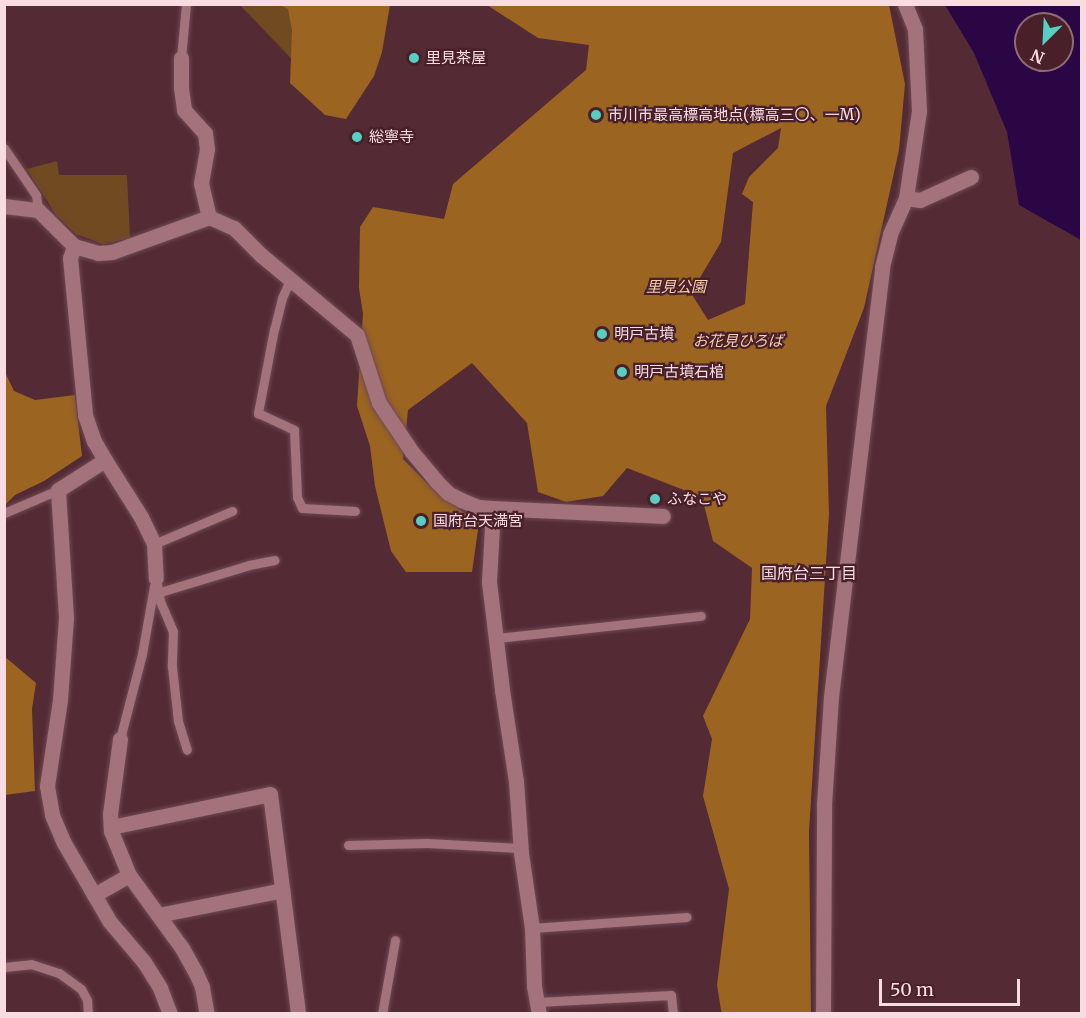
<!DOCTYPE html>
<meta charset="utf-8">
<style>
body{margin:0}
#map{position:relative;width:1086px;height:1018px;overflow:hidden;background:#542a34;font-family:Merriweather,"Noto Sans JP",serif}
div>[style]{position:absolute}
.green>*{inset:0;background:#704a20}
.forest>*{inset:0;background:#9b6421}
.water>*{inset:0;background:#2a0644}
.roads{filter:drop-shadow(0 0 2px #6e4a53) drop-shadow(0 0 2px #6e4a53)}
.service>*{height:9px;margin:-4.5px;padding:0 4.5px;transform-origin:4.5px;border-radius:4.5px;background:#a3727b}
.minor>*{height:15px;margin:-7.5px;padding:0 7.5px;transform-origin:7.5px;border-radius:7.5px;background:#a3727b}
.dots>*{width:16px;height:16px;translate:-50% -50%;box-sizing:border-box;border:3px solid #49202a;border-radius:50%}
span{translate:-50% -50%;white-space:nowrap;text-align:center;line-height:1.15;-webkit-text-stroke:4.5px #49202a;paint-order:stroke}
.poi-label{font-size:15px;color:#f8dce1}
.left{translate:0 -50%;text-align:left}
.park-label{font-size:15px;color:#f6d0ab;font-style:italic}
.neighbourhood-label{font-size:16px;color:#f8dce1}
.frame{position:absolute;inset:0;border:6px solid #f8dce1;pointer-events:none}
.north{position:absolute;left:1014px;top:12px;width:60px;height:60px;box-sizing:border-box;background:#49202a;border:2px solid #8f6b73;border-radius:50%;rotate:204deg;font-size:16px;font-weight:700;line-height:24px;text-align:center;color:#f8dce1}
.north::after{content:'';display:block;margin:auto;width:21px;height:27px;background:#57cec2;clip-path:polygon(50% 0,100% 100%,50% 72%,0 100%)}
.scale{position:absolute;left:879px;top:979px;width:141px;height:27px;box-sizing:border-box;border:3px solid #f8dce1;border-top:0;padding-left:8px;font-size:18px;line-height:21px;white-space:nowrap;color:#f8dce1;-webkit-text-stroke:4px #49202a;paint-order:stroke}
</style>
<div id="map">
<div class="green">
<i style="clip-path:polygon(240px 5px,386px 5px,307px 75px)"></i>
<i style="clip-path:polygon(57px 161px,59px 175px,127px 175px,130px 238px,103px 244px,76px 234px,56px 215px,27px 169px)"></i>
</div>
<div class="forest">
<i style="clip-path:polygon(280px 5px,390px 5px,382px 52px,374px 76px,346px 119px,325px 115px,290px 83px,292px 30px,288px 9px)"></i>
<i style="clip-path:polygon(evenodd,487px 5px,889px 5px,905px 84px,899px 150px,864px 308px,826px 406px,829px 514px,809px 832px,811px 1013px,722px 1014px,721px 1010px,717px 985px,729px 889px,703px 796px,712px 739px,703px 716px,750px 619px,752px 568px,713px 541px,702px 497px,627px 468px,603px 496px,566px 502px,538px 492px,527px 423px,472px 363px,408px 410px,403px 459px,439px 495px,479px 523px,472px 572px,406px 572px,391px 551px,375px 486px,370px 446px,357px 406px,363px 314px,359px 288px,360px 227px,373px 207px,444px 219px,453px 184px,586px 70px,589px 45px,538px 38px,487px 5px,781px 128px,778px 148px,749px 177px,742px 194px,753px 202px,745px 304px,708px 320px,691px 293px,721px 242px,733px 153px,781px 128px)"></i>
<i style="clip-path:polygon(4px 370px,14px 391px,35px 400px,75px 395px,82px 456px,44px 481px,15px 495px,5px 505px)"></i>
<i style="clip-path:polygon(4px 656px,36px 683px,32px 709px,35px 791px,5px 795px)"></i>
</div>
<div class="water">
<i style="clip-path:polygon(evenodd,945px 5px,1081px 5px,1081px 240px,1019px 205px,1007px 132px,974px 53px,945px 5px,1026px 24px,1062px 24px,1062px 60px,1026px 60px,1026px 24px)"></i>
</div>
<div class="roads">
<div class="service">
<i style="left:181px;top:58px;width:54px;rotate:-84.7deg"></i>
<i style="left:4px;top:148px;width:57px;rotate:55.8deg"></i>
<i style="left:36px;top:195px;width:15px;rotate:82deg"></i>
<i style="left:290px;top:280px;width:20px;rotate:114deg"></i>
<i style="left:282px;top:298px;width:32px;rotate:104deg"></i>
<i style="left:274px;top:329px;width:86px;rotate:100.8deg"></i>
<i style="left:258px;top:413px;width:40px;rotate:25deg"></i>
<i style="left:294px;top:430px;width:67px;rotate:87.4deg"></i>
<i style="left:297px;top:497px;width:12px;rotate:66deg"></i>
<i style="left:302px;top:508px;width:53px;rotate:3.2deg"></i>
<i style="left:4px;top:513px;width:59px;rotate:-23.1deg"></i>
<i style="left:154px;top:544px;width:85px;rotate:-22.9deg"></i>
<i style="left:156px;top:578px;width:23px;rotate:80deg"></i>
<i style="left:160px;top:601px;width:33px;rotate:67deg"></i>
<i style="left:173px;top:631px;width:36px;rotate:92deg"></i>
<i style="left:172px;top:667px;width:54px;rotate:83.7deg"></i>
<i style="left:178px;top:721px;width:30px;rotate:73deg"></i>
<i style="left:157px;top:593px;width:96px;rotate:-16.9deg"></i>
<i style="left:249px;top:565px;width:26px;rotate:-11deg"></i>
<i style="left:497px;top:638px;width:205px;rotate:-6.2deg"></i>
<i style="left:120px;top:739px;width:88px;rotate:-75.5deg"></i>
<i style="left:142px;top:654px;width:69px;rotate:-80deg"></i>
<i style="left:348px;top:845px;width:79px;rotate:-1.5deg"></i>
<i style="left:427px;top:843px;width:93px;rotate:3.1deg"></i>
<i style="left:532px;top:928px;width:155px;rotate:-4.1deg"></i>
<i style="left:4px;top:967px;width:27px;rotate:-6deg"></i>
<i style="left:31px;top:964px;width:29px;rotate:18deg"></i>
<i style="left:59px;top:973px;width:27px;rotate:36deg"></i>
<i style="left:81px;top:989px;width:13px;rotate:61deg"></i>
<i style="left:87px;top:1000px;width:14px;rotate:86deg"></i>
<i style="left:537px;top:1002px;width:134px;rotate:-3deg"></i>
<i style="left:671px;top:995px;width:19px;rotate:84deg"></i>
<i style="left:382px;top:1014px;width:75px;rotate:-80deg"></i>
</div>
<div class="minor">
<i style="left:181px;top:58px;width:30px;rotate:90deg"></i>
<i style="left:181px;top:88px;width:22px;rotate:82deg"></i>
<i style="left:184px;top:110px;width:31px;rotate:48deg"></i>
<i style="left:205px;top:133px;width:16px;rotate:83deg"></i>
<i style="left:207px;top:149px;width:35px;rotate:100deg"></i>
<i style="left:201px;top:183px;width:35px;rotate:77deg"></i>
<i style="left:906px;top:198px;width:14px;rotate:8deg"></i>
<i style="left:920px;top:200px;width:56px;rotate:-24.3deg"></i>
<i style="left:4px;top:206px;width:34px;rotate:7deg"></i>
<i style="left:38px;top:210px;width:51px;rotate:45deg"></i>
<i style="left:74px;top:246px;width:25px;rotate:16deg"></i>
<i style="left:98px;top:253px;width:14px;rotate:-4deg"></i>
<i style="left:112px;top:252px;width:103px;rotate:-19.8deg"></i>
<i style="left:209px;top:217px;width:27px;rotate:24deg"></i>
<i style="left:234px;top:228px;width:38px;rotate:45deg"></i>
<i style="left:261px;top:255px;width:125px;rotate:39.8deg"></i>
<i style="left:357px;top:335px;width:71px;rotate:72.1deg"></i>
<i style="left:379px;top:403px;width:59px;rotate:56deg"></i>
<i style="left:412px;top:452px;width:38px;rotate:50deg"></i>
<i style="left:436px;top:481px;width:17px;rotate:45deg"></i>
<i style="left:448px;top:493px;width:15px;rotate:28deg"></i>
<i style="left:461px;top:500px;width:18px;rotate:22deg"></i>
<i style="left:478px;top:507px;width:15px;rotate:4deg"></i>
<i style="left:493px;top:508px;width:74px;rotate:93.1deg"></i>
<i style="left:489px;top:582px;width:109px;rotate:83.1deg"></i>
<i style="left:502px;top:690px;width:92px;rotate:81.3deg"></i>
<i style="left:516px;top:781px;width:72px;rotate:86deg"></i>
<i style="left:521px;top:853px;width:76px;rotate:81.7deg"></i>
<i style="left:532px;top:928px;width:58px;rotate:88deg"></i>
<i style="left:534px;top:986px;width:28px;rotate:80deg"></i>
<i style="left:74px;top:246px;width:13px;rotate:108deg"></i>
<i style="left:70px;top:258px;width:158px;rotate:84.5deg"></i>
<i style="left:85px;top:415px;width:28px;rotate:71deg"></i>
<i style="left:94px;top:441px;width:22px;rotate:60deg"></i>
<i style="left:105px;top:460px;width:56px;rotate:147.4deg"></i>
<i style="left:58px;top:490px;width:128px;rotate:86.4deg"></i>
<i style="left:66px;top:618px;width:82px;rotate:94.2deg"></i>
<i style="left:60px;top:700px;width:87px;rotate:98.6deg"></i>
<i style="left:47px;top:786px;width:29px;rotate:80deg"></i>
<i style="left:52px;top:815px;width:30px;rotate:67deg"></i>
<i style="left:64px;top:843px;width:91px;rotate:59.8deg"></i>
<i style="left:110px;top:922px;width:52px;rotate:49.6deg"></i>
<i style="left:144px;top:962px;width:31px;rotate:58deg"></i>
<i style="left:160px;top:988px;width:28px;rotate:69deg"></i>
<i style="left:105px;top:460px;width:67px;rotate:57.7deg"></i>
<i style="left:141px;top:517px;width:30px;rotate:64deg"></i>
<i style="left:154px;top:544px;width:34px;rotate:87deg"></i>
<i style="left:493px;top:508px;width:170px;rotate:2.7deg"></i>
<i style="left:120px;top:739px;width:76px;rotate:97.6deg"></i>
<i style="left:110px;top:814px;width:17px;rotate:87deg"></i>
<i style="left:111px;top:831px;width:48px;rotate:67.8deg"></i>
<i style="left:129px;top:875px;width:90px;rotate:54deg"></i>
<i style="left:182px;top:948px;width:26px;rotate:61deg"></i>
<i style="left:195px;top:971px;width:17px;rotate:66deg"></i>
<i style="left:202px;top:987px;width:27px;rotate:80deg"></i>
<i style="left:111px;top:827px;width:162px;rotate:-11.7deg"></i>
<i style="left:270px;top:794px;width:222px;rotate:82.7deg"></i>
<i style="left:94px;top:895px;width:40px;rotate:-29.7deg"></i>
<i style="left:158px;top:915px;width:127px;rotate:-11.3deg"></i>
<i style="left:823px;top:1014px;width:209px;rotate:-89.7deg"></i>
<i style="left:824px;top:805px;width:108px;rotate:-86.3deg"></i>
<i style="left:831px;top:697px;width:433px;rotate:-83.2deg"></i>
<i style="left:882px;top:267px;width:34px;rotate:-76deg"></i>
<i style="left:890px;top:234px;width:39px;rotate:-66deg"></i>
<i style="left:906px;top:198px;width:88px;rotate:-81.5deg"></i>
<i style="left:919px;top:111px;width:82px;rotate:-92.8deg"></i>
<i style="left:915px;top:29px;width:27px;rotate:-112deg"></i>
</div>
</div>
<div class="dots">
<i style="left:414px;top:58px;background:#57cec2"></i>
<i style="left:596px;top:115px;background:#57cec2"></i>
<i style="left:357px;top:137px;background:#57cec2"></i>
<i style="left:602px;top:334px;background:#57cec2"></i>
<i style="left:622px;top:372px;background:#57cec2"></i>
<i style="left:655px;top:499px;background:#57cec2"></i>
<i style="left:421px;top:521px;background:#57cec2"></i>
</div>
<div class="poi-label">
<span class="left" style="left:426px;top:58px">里見茶屋</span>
<span class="left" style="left:608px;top:115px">市川市最高標高地点(標高三〇、一M)</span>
<span class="left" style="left:369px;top:137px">総寧寺</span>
<span class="left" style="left:614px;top:334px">明戸古墳</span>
<span class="left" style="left:634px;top:372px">明戸古墳石棺</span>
<span class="left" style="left:667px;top:499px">ふなこや</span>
<span class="left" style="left:433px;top:521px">国府台天満宮</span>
</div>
<div class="park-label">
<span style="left:676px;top:287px">里見公園</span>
<span style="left:738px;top:341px">お花見ひろば</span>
</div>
<div class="neighbourhood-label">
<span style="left:809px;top:573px">国府台三丁目</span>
</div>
<div class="frame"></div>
<div class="north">N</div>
<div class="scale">50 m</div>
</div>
